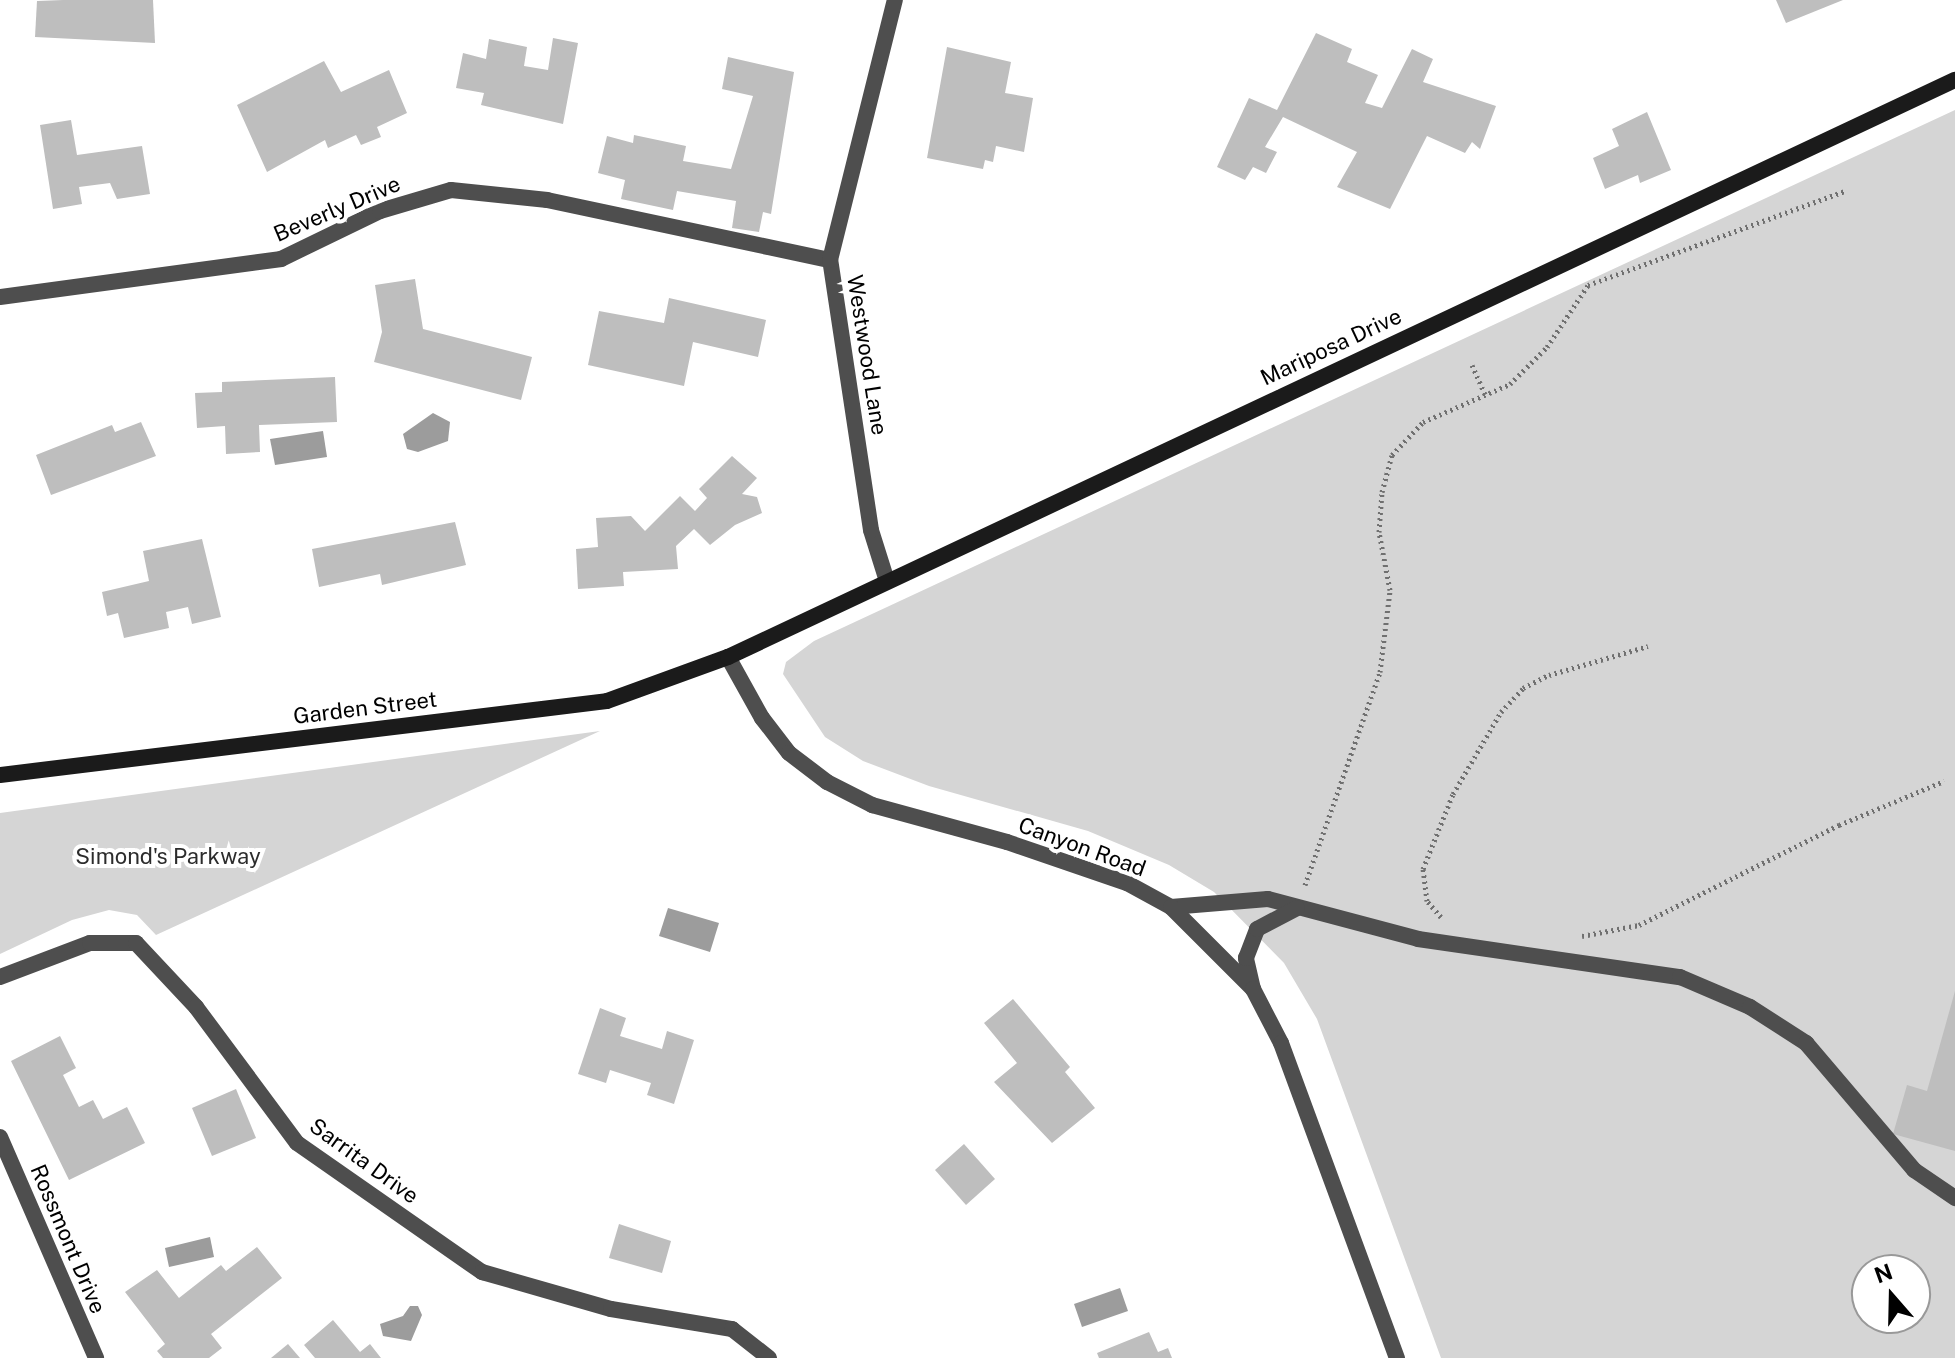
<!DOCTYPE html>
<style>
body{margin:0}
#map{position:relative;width:1955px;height:1358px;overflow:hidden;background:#fff;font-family:"Public Sans",sans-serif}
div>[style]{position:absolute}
.green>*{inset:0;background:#d5d5d5}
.water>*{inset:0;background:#9c9c9c}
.building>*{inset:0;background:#bebebe}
.path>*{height:5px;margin-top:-2.5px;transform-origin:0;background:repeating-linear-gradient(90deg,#707070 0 2px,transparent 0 6px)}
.lane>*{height:16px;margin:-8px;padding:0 8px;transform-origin:8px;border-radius:8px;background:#4e4e4e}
.street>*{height:16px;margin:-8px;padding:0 8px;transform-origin:8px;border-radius:8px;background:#4e4e4e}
.secondary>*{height:16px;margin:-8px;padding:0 8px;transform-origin:8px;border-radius:8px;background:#1b1b1b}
span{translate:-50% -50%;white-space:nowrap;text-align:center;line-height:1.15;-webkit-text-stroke:8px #fff;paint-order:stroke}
.street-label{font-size:22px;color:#000}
.park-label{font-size:22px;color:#2c2c2c}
.north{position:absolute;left:1851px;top:1254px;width:80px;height:80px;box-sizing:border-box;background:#fff;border:2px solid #999;border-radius:50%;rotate:340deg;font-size:22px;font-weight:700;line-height:32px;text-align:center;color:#000}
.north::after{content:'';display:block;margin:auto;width:28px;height:36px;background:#000;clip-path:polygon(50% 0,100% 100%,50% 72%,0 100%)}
</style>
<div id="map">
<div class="green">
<i style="clip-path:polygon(evenodd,1955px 110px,1955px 1358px,1441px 1358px,1317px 1019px,1284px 963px,1214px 892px,1169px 865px,1088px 831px,929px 786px,863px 761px,825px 737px,783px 674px,786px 662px,814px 641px,1955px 110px,1867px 1270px,1915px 1270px,1915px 1318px,1867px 1318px,1867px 1270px)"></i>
<i style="clip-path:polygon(600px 731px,156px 935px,137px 915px,109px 910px,72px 920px,0 954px,0 813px)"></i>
</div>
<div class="water">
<i style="clip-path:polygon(433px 413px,450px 422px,448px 441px,418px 452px,407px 449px,403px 434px)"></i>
<i style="clip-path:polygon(323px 431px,327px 457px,275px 465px,270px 439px)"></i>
<i style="clip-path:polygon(668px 908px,719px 923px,710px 952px,659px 936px)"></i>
<i style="clip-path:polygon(210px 1237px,214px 1257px,169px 1267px,165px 1248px)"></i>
<i style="clip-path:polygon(1120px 1288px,1128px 1311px,1082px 1327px,1074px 1304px)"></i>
<i style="clip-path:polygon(410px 1306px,418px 1306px,422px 1315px,411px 1341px,383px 1336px,380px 1324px,403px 1316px)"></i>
</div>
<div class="building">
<i style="clip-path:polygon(63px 0,153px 0,155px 43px,35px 37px,37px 1px)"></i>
<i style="clip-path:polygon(1776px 0,1843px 0,1786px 23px)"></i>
<i style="clip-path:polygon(1316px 33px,1352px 49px,1347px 62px,1378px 75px,1365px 103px,1382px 108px,1412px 49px,1433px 59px,1423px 82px,1496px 106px,1480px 149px,1472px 142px,1465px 153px,1427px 136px,1390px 209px,1337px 187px,1357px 152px,1283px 117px,1265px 147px,1277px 152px,1266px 173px,1253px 167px,1245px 180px,1217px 167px,1249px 98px,1277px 110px)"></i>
<i style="clip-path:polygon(553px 38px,578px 43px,563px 124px,481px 105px,484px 93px,456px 88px,463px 53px,486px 59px,489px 39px,527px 47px,524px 66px,548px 70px)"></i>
<i style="clip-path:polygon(947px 47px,1011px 62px,1005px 93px,1033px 98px,1024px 152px,996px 146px,993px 162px,985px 160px,983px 169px,927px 158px)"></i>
<i style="clip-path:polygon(728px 57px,794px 72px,771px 214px,763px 212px,759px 232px,732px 228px,736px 201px,677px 191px,673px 210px,621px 199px,625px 180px,598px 173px,607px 136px,633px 143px,634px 135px,686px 146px,683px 161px,731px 169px,753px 96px,722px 89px)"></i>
<i style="clip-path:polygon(324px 61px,341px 92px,389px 70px,407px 113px,377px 127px,381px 137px,361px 145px,356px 135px,328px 148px,325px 140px,267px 172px,237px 105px)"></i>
<i style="clip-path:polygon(1647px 112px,1671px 170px,1640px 183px,1638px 175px,1605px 189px,1593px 158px,1619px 146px,1612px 129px)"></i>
<i style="clip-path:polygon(71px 120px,77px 155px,142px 146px,150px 194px,117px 199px,110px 183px,79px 187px,82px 204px,53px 209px,40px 125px)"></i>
<i style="clip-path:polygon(415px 279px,423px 329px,532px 357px,521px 400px,374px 362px,382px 332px,375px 285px)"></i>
<i style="clip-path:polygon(669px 298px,766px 320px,758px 357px,693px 342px,684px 386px,588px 365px,599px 311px,664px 323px)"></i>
<i style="clip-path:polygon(335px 377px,337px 422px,259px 425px,260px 452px,226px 454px,225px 426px,197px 428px,195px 393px,222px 392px,222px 382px)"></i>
<i style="clip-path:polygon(141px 422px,156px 456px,51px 495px,36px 455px,112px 425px,115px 432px)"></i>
<i style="clip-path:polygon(732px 456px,757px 478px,742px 494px,757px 497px,762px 513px,735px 525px,710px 545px,694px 529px,676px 546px,678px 569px,623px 572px,624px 586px,578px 589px,576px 549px,598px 547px,596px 518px,631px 516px,645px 531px,680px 496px,695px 511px,707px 498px,699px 489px)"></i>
<i style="clip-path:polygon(455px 522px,466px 565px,382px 585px,380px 574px,319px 587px,312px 549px)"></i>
<i style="clip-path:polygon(202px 539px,221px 617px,192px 624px,188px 607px,166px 612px,169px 628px,124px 638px,118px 613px,107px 616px,102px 592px,149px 581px,143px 551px)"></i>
<i style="clip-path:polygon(1955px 991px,1955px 1151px,1893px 1134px,1907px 1085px,1927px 1091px)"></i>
<i style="clip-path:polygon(1013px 999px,1070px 1067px,1065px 1072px,1095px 1108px,1052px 1143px,994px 1082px,1017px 1063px,984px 1023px)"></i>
<i style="clip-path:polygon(600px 1008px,626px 1018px,620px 1036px,662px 1049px,667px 1031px,694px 1040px,674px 1104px,647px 1095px,651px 1083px,610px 1070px,606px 1083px,578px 1074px)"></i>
<i style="clip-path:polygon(60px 1036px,76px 1068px,63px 1075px,79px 1107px,93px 1100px,103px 1119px,127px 1107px,145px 1143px,69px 1180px,11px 1061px)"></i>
<i style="clip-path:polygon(236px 1089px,256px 1138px,212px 1156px,192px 1108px)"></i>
<i style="clip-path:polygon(964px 1144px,995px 1179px,966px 1205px,935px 1170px)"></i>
<i style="clip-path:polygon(619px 1224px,671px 1241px,662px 1273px,609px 1258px)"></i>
<i style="clip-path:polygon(257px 1247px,282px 1278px,211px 1334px,222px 1348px,209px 1358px,163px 1358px,157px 1351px,165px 1344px,125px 1292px,157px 1270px,179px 1298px,221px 1265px,226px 1271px)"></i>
<i style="clip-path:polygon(333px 1320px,360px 1352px,370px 1344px,381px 1358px,315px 1358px,304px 1345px)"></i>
<i style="clip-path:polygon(1149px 1332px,1158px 1352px,1168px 1348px,1172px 1358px,1099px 1358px,1097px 1353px)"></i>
<i style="clip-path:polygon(288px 1344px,300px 1358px,271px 1358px)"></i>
</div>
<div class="path">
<i style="left:1472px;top:365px;width:32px;rotate:66deg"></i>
<i style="left:1305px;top:885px;width:226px;rotate:-70.6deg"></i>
<i style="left:1380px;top:672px;width:83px;rotate:-83deg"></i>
<i style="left:1390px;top:590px;width:59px;rotate:-100.7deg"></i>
<i style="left:1379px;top:532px;width:40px;rotate:-85.7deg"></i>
<i style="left:1382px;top:492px;width:38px;rotate:-75deg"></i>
<i style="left:1392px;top:455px;width:45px;rotate:-46.8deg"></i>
<i style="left:1423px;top:422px;width:95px;rotate:-23.6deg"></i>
<i style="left:1510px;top:384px;width:52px;rotate:-45deg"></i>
<i style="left:1547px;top:347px;width:74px;rotate:-56.5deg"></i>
<i style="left:1588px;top:285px;width:274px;rotate:-20.1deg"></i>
<i style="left:1441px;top:917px;width:21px;rotate:-131deg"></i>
<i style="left:1427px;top:901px;width:32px;rotate:-97deg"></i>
<i style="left:1423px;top:869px;width:81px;rotate:-68.2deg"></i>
<i style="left:1453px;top:794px;width:95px;rotate:-59.7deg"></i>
<i style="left:1501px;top:712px;width:33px;rotate:-47deg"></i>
<i style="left:1523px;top:688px;width:29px;rotate:-27deg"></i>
<i style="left:1549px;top:675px;width:103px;rotate:-16.3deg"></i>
<i style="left:1582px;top:936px;width:58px;rotate:-10.9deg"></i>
<i style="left:1639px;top:925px;width:224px;rotate:-26.6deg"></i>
<i style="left:1839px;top:825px;width:114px;rotate:-22.7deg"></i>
</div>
<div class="lane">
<i style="left:1171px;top:907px;width:97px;rotate:-4.7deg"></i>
<i style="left:1268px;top:899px;width:155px;rotate:14.9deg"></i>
<i style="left:1418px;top:939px;width:265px;rotate:8.3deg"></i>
<i style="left:1680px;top:977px;width:76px;rotate:23.2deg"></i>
<i style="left:1750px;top:1007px;width:67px;rotate:32.7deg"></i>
<i style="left:1806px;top:1043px;width:167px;rotate:49.6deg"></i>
<i style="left:1914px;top:1170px;width:50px;rotate:34.3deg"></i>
<i style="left:1253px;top:989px;width:32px;rotate:-103deg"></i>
<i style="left:1246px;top:958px;width:31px;rotate:-69deg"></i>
<i style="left:1257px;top:929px;width:45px;rotate:-27.7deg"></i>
</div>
<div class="street">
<i style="left:0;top:297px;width:284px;rotate:-7.7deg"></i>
<i style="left:281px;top:259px;width:110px;rotate:-25.9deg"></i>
<i style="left:380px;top:211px;width:74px;rotate:-16.5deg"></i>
<i style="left:451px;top:190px;width:97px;rotate:5.9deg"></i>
<i style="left:547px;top:200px;width:289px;rotate:12deg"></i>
<i style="left:886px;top:578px;width:50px;rotate:-107.4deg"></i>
<i style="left:871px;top:530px;width:273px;rotate:-98.6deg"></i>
<i style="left:830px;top:260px;width:268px;rotate:-76deg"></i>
<i style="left:728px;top:657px;width:70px;rotate:60.9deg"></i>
<i style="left:762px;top:718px;width:44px;rotate:52.4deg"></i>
<i style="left:789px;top:753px;width:48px;rotate:37.3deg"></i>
<i style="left:827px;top:782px;width:51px;rotate:27.1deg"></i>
<i style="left:872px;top:805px;width:140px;rotate:15.3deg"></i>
<i style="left:1007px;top:842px;width:127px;rotate:18.9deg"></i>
<i style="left:1127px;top:883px;width:50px;rotate:28.6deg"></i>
<i style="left:1171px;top:907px;width:116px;rotate:45deg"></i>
<i style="left:1253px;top:989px;width:61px;rotate:62.6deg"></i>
<i style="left:1281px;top:1043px;width:336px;rotate:69.8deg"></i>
<i style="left:0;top:977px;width:96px;rotate:-20.7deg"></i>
<i style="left:90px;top:943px;width:46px"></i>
<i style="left:136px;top:943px;width:88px;rotate:46.8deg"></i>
<i style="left:196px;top:1007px;width:169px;rotate:53.4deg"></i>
<i style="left:297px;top:1143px;width:226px;rotate:34.9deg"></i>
<i style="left:482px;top:1272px;width:134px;rotate:16deg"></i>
<i style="left:611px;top:1309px;width:123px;rotate:9.4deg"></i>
<i style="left:732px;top:1329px;width:47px;rotate:38.1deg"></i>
<i style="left:0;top:1137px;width:241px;rotate:66.5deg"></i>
</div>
<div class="secondary">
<i style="left:0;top:775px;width:611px;rotate:-6.95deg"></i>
<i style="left:607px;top:701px;width:129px;rotate:-20deg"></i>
<i style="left:728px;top:657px;width:1356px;rotate:-25.19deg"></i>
</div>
<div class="street-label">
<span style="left:337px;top:209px;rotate:-23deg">Beverly Drive</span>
<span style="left:1331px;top:347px;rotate:-25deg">Mariposa Drive</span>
<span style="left:867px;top:355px;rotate:81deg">Westwood Lane</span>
<span style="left:365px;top:708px;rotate:-7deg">Garden Street</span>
<span style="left:1082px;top:847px;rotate:20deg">Canyon Road</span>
<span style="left:364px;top:1161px;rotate:36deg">Sarrita Drive</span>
<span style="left:68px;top:1239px;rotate:67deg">Rossmont Drive</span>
</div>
<div class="park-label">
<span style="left:168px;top:857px">Simond's Parkway</span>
</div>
<div class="north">N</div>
</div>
